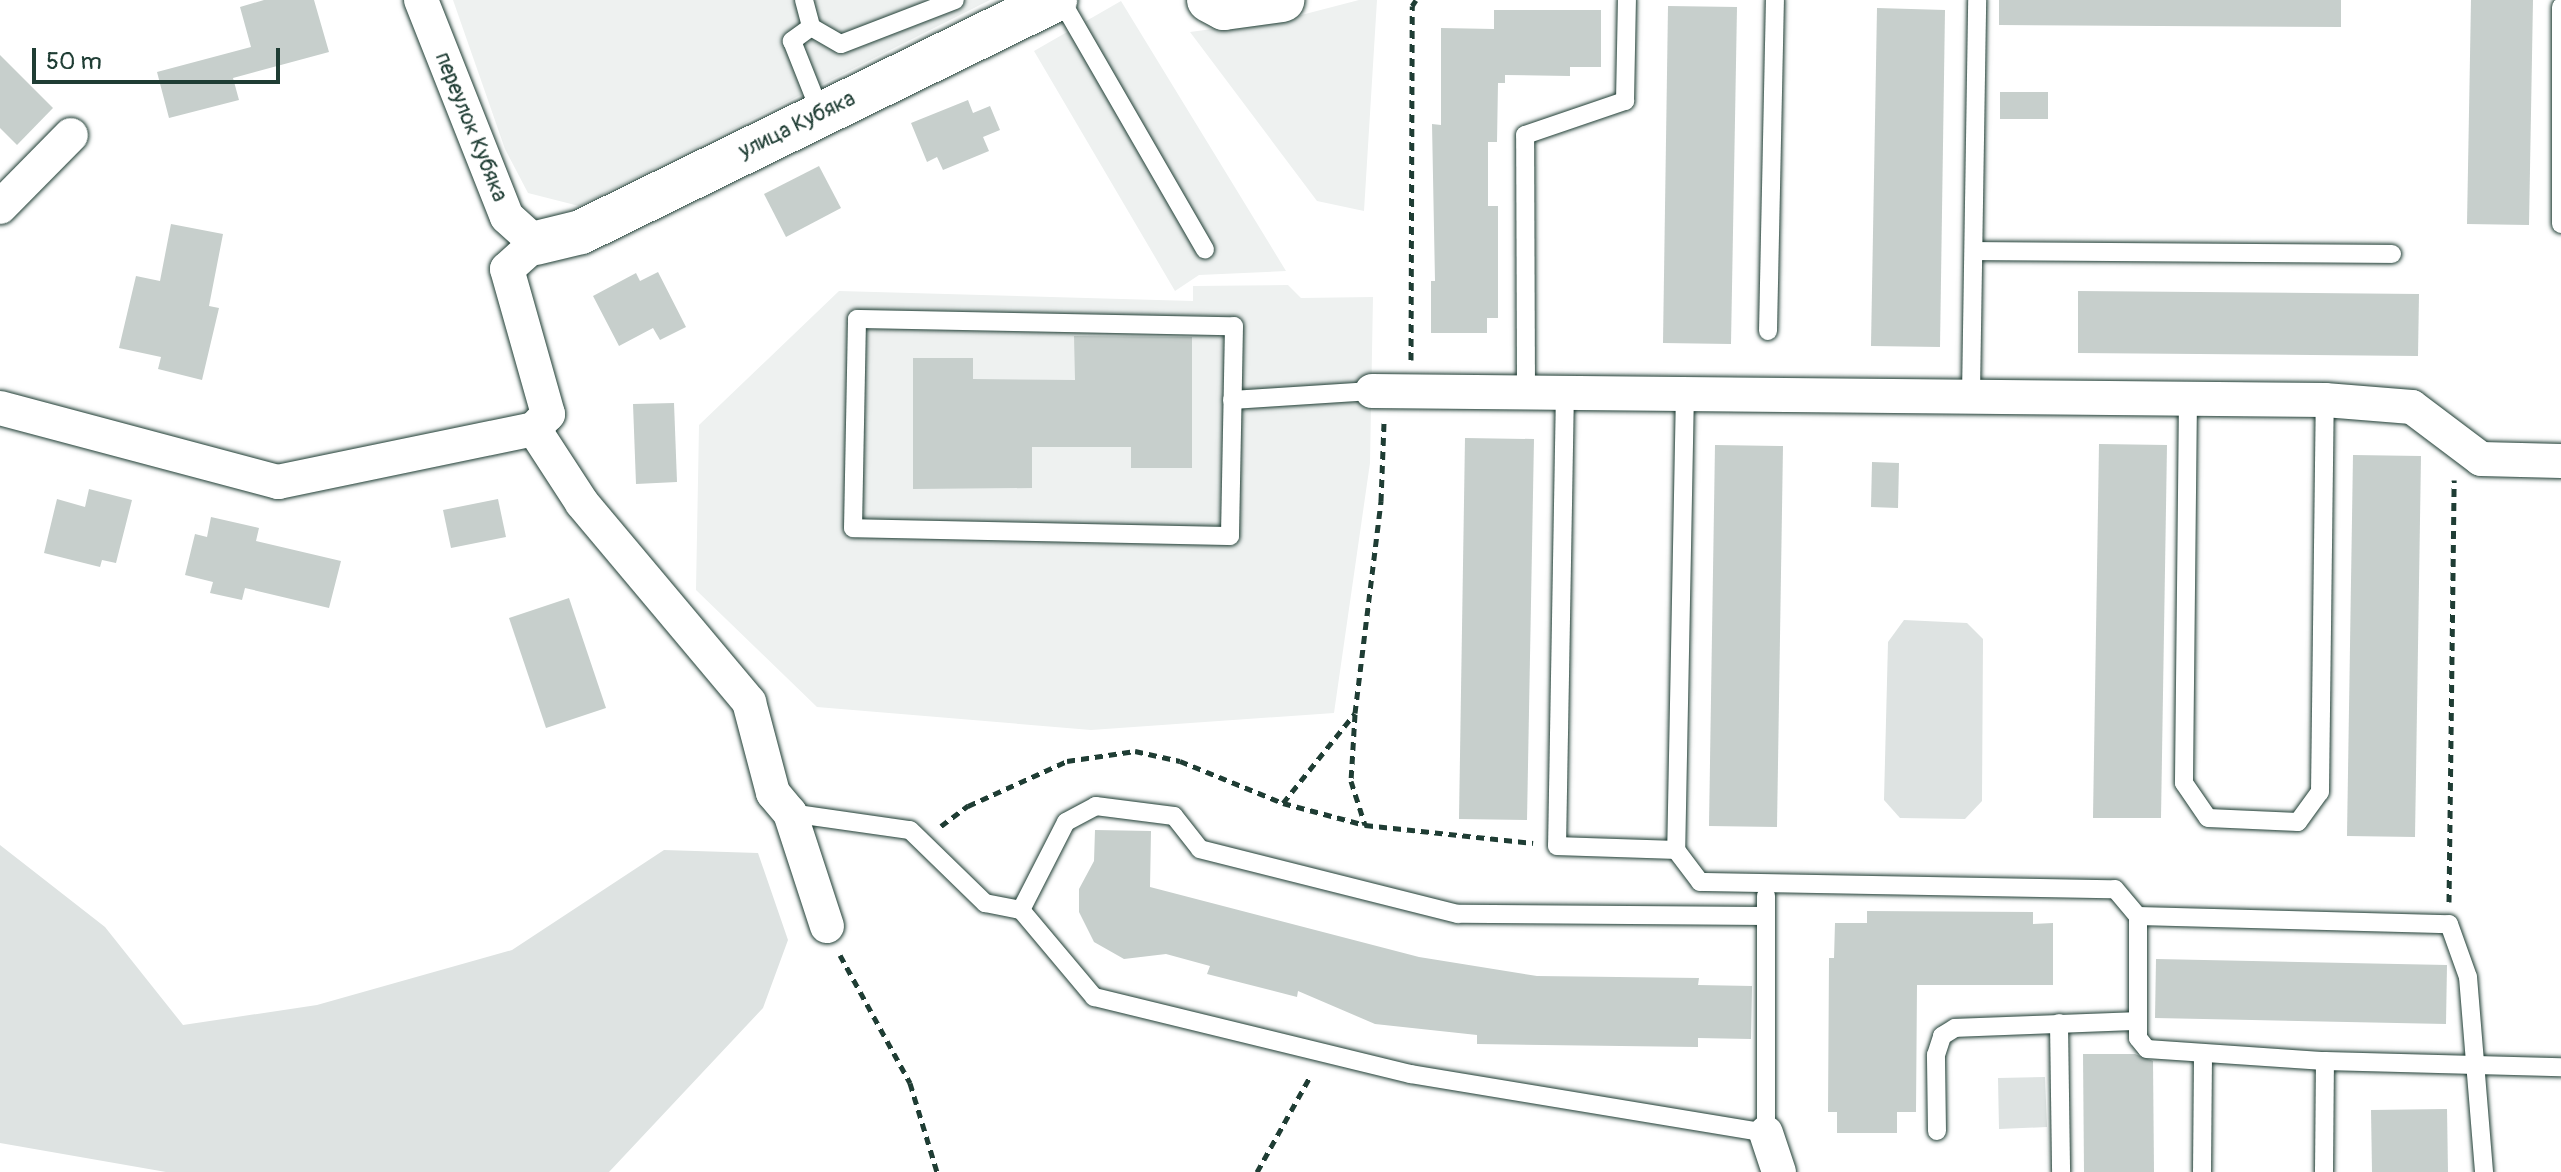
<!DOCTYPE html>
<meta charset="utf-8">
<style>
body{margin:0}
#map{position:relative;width:2561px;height:1172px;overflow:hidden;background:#fff;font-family:Pangolin,sans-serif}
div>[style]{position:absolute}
.built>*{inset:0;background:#eef1f0}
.green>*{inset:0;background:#dee3e2}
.building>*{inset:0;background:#c7cfcc}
.path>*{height:5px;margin-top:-2.5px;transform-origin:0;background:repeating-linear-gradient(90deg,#1f3d34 0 8px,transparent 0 14px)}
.roads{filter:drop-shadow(0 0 2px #1f3d34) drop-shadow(0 0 2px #1f3d34)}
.lane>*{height:18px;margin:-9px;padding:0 9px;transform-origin:9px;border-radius:9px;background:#fff}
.street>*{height:34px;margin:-17px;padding:0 17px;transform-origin:17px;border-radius:17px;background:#fff}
.secondary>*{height:44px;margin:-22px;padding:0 22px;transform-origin:22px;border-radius:22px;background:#fff}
span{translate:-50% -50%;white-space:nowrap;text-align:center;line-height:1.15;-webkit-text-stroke:8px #fff;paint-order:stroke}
.street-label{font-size:22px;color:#1f3d34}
.scale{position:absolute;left:32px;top:48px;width:248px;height:36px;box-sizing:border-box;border:4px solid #1f3d34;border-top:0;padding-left:10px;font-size:24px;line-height:28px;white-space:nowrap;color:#1f3d34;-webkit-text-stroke:6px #fff;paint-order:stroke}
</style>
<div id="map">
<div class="built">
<i style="clip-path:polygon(453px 0,990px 0,579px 206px,528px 193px,505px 149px)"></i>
<i style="clip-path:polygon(1359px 0,1377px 0,1364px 211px,1317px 201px,1190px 32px,1286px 19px)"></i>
<i style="clip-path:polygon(1121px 1px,1286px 271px,1199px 275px,1175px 291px,1034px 51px)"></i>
<i style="clip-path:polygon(1288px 285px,1301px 298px,1373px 297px,1370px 463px,1334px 713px,1091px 730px,817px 707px,696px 590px,699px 425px,839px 291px,1193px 301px,1193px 286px)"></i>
</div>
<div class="green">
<i style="clip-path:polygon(1904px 620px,1967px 623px,1983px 639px,1982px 801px,1965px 819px,1900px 818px,1884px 800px,1888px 642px)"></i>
<i style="clip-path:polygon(0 845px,105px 927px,183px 1025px,317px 1005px,512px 950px,664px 850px,758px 853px,788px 940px,763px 1008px,609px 1172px,166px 1172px,0 1143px)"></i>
<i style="clip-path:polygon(2045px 1077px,2047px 1127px,1999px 1129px,1998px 1078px)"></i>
</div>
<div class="building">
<i style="clip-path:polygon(264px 0,314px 0,329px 52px,233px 78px,239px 100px,169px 118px,157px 72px,251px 47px,240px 7px)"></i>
<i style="clip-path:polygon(1999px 0,2341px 0,2341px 27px,1999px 25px)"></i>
<i style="clip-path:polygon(2471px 0,2533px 0,2529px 225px,2467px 224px)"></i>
<i style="clip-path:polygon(1668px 6px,1737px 7px,1731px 344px,1663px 343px)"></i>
<i style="clip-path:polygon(1877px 8px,1945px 10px,1940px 347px,1871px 346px)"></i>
<i style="clip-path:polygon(1494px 10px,1601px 10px,1601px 67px,1570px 67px,1570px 76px,1505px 75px,1505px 83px,1498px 83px,1497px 142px,1488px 142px,1488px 206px,1498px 206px,1498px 318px,1487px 318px,1487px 333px,1431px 333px,1431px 281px,1435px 281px,1432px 124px,1441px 125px,1441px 28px,1494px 29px)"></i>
<i style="clip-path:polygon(0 55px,53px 108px,17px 145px,0 128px)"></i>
<i style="clip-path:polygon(2000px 92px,2048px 92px,2048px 119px,2000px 119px)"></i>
<i style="clip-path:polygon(968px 100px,973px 113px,990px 106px,1000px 130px,983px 137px,989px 151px,943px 170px,937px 157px,927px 162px,911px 123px)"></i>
<i style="clip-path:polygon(819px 166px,841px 208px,786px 237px,764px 194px)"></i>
<i style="clip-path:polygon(171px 224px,223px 234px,209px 306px,219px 308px,202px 380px,158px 369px,161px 357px,119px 348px,136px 276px,160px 281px)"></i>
<i style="clip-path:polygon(658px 272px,686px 327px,660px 340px,653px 328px,619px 346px,593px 296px,636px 273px,640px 281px)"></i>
<i style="clip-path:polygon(2078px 291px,2419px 294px,2418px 356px,2078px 353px)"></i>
<i style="clip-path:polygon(1074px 336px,1192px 337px,1192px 468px,1131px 468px,1131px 447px,1032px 447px,1032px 488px,913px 489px,913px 358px,973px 358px,973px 379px,1075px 380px)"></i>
<i style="clip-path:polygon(674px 403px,677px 482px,636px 484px,633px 404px)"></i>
<i style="clip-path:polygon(1465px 438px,1534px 439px,1527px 820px,1459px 819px)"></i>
<i style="clip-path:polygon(2099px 444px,2167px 445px,2161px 818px,2093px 818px)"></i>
<i style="clip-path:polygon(1715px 445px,1783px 446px,1777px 827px,1709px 826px)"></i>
<i style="clip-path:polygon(2353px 455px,2421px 456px,2415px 837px,2347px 836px)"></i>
<i style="clip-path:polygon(1872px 462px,1899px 463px,1898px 508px,1871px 507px)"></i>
<i style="clip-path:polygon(89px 489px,132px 500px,116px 563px,102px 560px,100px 567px,44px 553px,57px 499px,85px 507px)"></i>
<i style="clip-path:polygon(498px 499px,506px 537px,451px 548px,443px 510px)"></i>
<i style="clip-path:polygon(211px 517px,259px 528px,256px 541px,341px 561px,329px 608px,245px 588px,242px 600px,210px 593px,213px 582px,185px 575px,195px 534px,207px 537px)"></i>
<i style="clip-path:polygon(569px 598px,606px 708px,546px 728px,509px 618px)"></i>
<i style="clip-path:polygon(1095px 830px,1151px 831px,1150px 887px,1419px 957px,1537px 976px,1699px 978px,1698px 985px,1752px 986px,1751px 1039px,1698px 1038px,1698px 1047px,1477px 1044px,1477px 1035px,1375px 1024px,1298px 991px,1297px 997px,1207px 974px,1210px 966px,1166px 954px,1124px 959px,1094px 942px,1079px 912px,1079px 889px,1094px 861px)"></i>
<i style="clip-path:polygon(1867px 911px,2033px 912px,2033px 924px,2053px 923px,2053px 985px,1917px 985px,1916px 1112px,1897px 1112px,1897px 1133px,1837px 1133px,1837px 1112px,1828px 1112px,1829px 958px,1834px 958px,1835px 923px,1867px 923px)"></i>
<i style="clip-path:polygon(2156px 959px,2447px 965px,2446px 1024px,2155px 1018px)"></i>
<i style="clip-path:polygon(2083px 1054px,2135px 1054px,2153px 1061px,2154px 1172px,2084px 1172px)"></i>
<i style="clip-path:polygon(2447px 1109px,2448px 1172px,2372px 1172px,2371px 1110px)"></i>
</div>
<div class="path">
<i style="left:1411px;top:360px;width:354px;rotate:-89.8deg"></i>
<i style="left:1412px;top:6px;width:7px;rotate:-56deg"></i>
<i style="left:1355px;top:714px;width:67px;rotate:93.4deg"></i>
<i style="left:1351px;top:781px;width:46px;rotate:72.3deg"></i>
<i style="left:1283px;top:803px;width:115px;rotate:-51.3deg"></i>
<i style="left:1355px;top:713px;width:214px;rotate:-83deg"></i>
<i style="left:1381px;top:501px;width:78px;rotate:-87.8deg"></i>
<i style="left:941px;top:826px;width:34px;rotate:-37deg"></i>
<i style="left:968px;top:806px;width:109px;rotate:-24.4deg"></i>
<i style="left:1067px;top:761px;width:69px;rotate:-8.4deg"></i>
<i style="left:1135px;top:751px;width:46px;rotate:12.5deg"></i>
<i style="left:1180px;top:761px;width:111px;rotate:22.2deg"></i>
<i style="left:1283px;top:803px;width:85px;rotate:15deg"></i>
<i style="left:1365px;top:825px;width:169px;rotate:6.1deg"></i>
<i style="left:2449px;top:902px;width:422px;rotate:-89.3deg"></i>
<i style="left:840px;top:955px;width:146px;rotate:61.3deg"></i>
<i style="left:910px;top:1083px;width:93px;rotate:73.1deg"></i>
<i style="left:1257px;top:1172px;width:111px;rotate:-60.9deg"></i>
</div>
<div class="roads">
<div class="lane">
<i style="left:804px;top:0;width:28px;rotate:75deg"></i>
<i style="left:811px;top:27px;width:34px;rotate:30deg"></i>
<i style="left:841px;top:44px;width:122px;rotate:-21.1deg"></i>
<i style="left:1061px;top:0;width:288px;rotate:60deg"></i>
<i style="left:2561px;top:7px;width:217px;rotate:90deg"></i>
<i style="left:811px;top:27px;width:24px;rotate:144deg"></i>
<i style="left:792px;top:41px;width:79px;rotate:68.3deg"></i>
<i style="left:1975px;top:251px;width:417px;rotate:0.4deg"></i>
<i style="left:857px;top:319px;width:377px;rotate:1.1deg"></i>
<i style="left:1234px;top:326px;width:210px;rotate:91.1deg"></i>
<i style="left:1230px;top:536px;width:377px;rotate:-178.8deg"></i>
<i style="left:853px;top:528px;width:209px;rotate:-88.9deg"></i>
<i style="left:1768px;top:331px;width:331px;rotate:-88.8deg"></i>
<i style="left:1526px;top:390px;width:255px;rotate:-90.2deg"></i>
<i style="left:1525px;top:135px;width:106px;rotate:-18.8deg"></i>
<i style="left:1625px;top:101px;width:101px;rotate:-88.9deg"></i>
<i style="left:1565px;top:390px;width:456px;rotate:91deg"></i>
<i style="left:1557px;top:846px;width:119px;rotate:1.9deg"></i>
<i style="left:1685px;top:391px;width:459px;rotate:91.1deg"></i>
<i style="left:1676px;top:850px;width:40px;rotate:53deg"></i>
<i style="left:1700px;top:882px;width:415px;rotate:1deg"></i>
<i style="left:2115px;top:889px;width:35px;rotate:50deg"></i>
<i style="left:2138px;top:916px;width:311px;rotate:1.5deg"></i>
<i style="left:2449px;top:924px;width:56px;rotate:70.3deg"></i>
<i style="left:2468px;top:977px;width:196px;rotate:85.3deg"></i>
<i style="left:1971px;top:394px;width:394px;rotate:-89.1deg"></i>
<i style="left:2188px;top:397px;width:386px;rotate:90.6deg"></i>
<i style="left:2184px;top:783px;width:42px;rotate:55.6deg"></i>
<i style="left:2208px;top:818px;width:90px;rotate:2.5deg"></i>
<i style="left:2298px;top:822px;width:37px;rotate:-54deg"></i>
<i style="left:2320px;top:792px;width:392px;rotate:-89.3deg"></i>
<i style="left:1232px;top:400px;width:140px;rotate:-3.7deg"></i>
<i style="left:790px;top:813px;width:121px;rotate:8.1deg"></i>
<i style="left:910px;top:830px;width:105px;rotate:44.2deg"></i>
<i style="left:985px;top:903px;width:37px;rotate:11deg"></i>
<i style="left:1766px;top:896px;width:20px;rotate:90deg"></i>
<i style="left:1766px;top:916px;width:308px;rotate:-179.6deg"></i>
<i style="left:1458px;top:914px;width:266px;rotate:-165.9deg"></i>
<i style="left:1200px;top:849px;width:42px;rotate:-128.2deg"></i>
<i style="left:1174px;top:816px;width:79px;rotate:-172.7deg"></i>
<i style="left:1096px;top:806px;width:34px;rotate:152deg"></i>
<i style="left:1066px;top:822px;width:99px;rotate:117.1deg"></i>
<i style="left:1021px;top:910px;width:114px;rotate:50deg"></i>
<i style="left:1094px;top:997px;width:326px;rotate:13.7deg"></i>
<i style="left:1411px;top:1074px;width:360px;rotate:9.4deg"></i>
<i style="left:1766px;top:1133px;width:217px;rotate:-90deg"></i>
<i style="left:2138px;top:916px;width:122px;rotate:90deg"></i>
<i style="left:2138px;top:1038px;width:14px;rotate:51deg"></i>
<i style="left:2147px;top:1049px;width:178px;rotate:3.9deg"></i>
<i style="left:2325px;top:1061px;width:236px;rotate:1.5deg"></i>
<i style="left:2059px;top:1023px;width:149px;rotate:89.2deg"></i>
<i style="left:1937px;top:1131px;width:76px;rotate:-90.8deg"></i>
<i style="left:1936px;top:1055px;width:20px;rotate:-72deg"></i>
<i style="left:1942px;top:1036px;width:15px;rotate:-32deg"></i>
<i style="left:1955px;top:1028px;width:183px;rotate:-2.2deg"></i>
<i style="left:2202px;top:1172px;width:118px;rotate:-89.5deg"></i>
<i style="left:2324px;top:1172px;width:111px;rotate:-89.5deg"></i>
</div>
<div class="street">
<i style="left:421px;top:0;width:233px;rotate:68.4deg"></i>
<i style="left:507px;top:217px;width:39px;rotate:42deg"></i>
<i style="left:536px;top:243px;width:39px;rotate:138deg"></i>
<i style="left:507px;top:269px;width:151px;rotate:74.2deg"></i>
<i style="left:548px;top:414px;width:21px;rotate:133deg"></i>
<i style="left:534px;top:429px;width:88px;rotate:57deg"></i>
<i style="left:582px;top:503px;width:260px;rotate:50deg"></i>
<i style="left:749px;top:702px;width:94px;rotate:75.2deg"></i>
<i style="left:773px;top:793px;width:26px;rotate:50deg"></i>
<i style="left:790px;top:813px;width:119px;rotate:71.9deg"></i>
<i style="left:0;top:207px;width:101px;rotate:-45.4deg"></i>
<i style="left:1372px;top:391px;width:953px;rotate:0.54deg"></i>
<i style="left:2325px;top:400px;width:87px;rotate:4.6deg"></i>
<i style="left:2412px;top:407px;width:86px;rotate:37deg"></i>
<i style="left:2481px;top:459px;width:80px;rotate:1.4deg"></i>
<i style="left:0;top:408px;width:288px;rotate:14.9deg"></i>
<i style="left:278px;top:482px;width:261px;rotate:-11.7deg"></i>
<i style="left:1766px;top:1133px;width:41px;rotate:71.6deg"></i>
</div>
<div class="secondary">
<i style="left:1209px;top:0;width:17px;rotate:28deg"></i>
<i style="left:1224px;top:8px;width:59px;rotate:-7.9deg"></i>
<i style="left:536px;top:243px;width:46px;rotate:-13.7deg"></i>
<i style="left:581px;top:232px;width:528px;rotate:-26.08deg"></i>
</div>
</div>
<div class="street-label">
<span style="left:797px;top:125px;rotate:-26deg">улица Кубяка</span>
<span style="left:471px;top:127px;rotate:68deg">переулок Кубяка</span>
</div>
<div class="scale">50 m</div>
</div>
